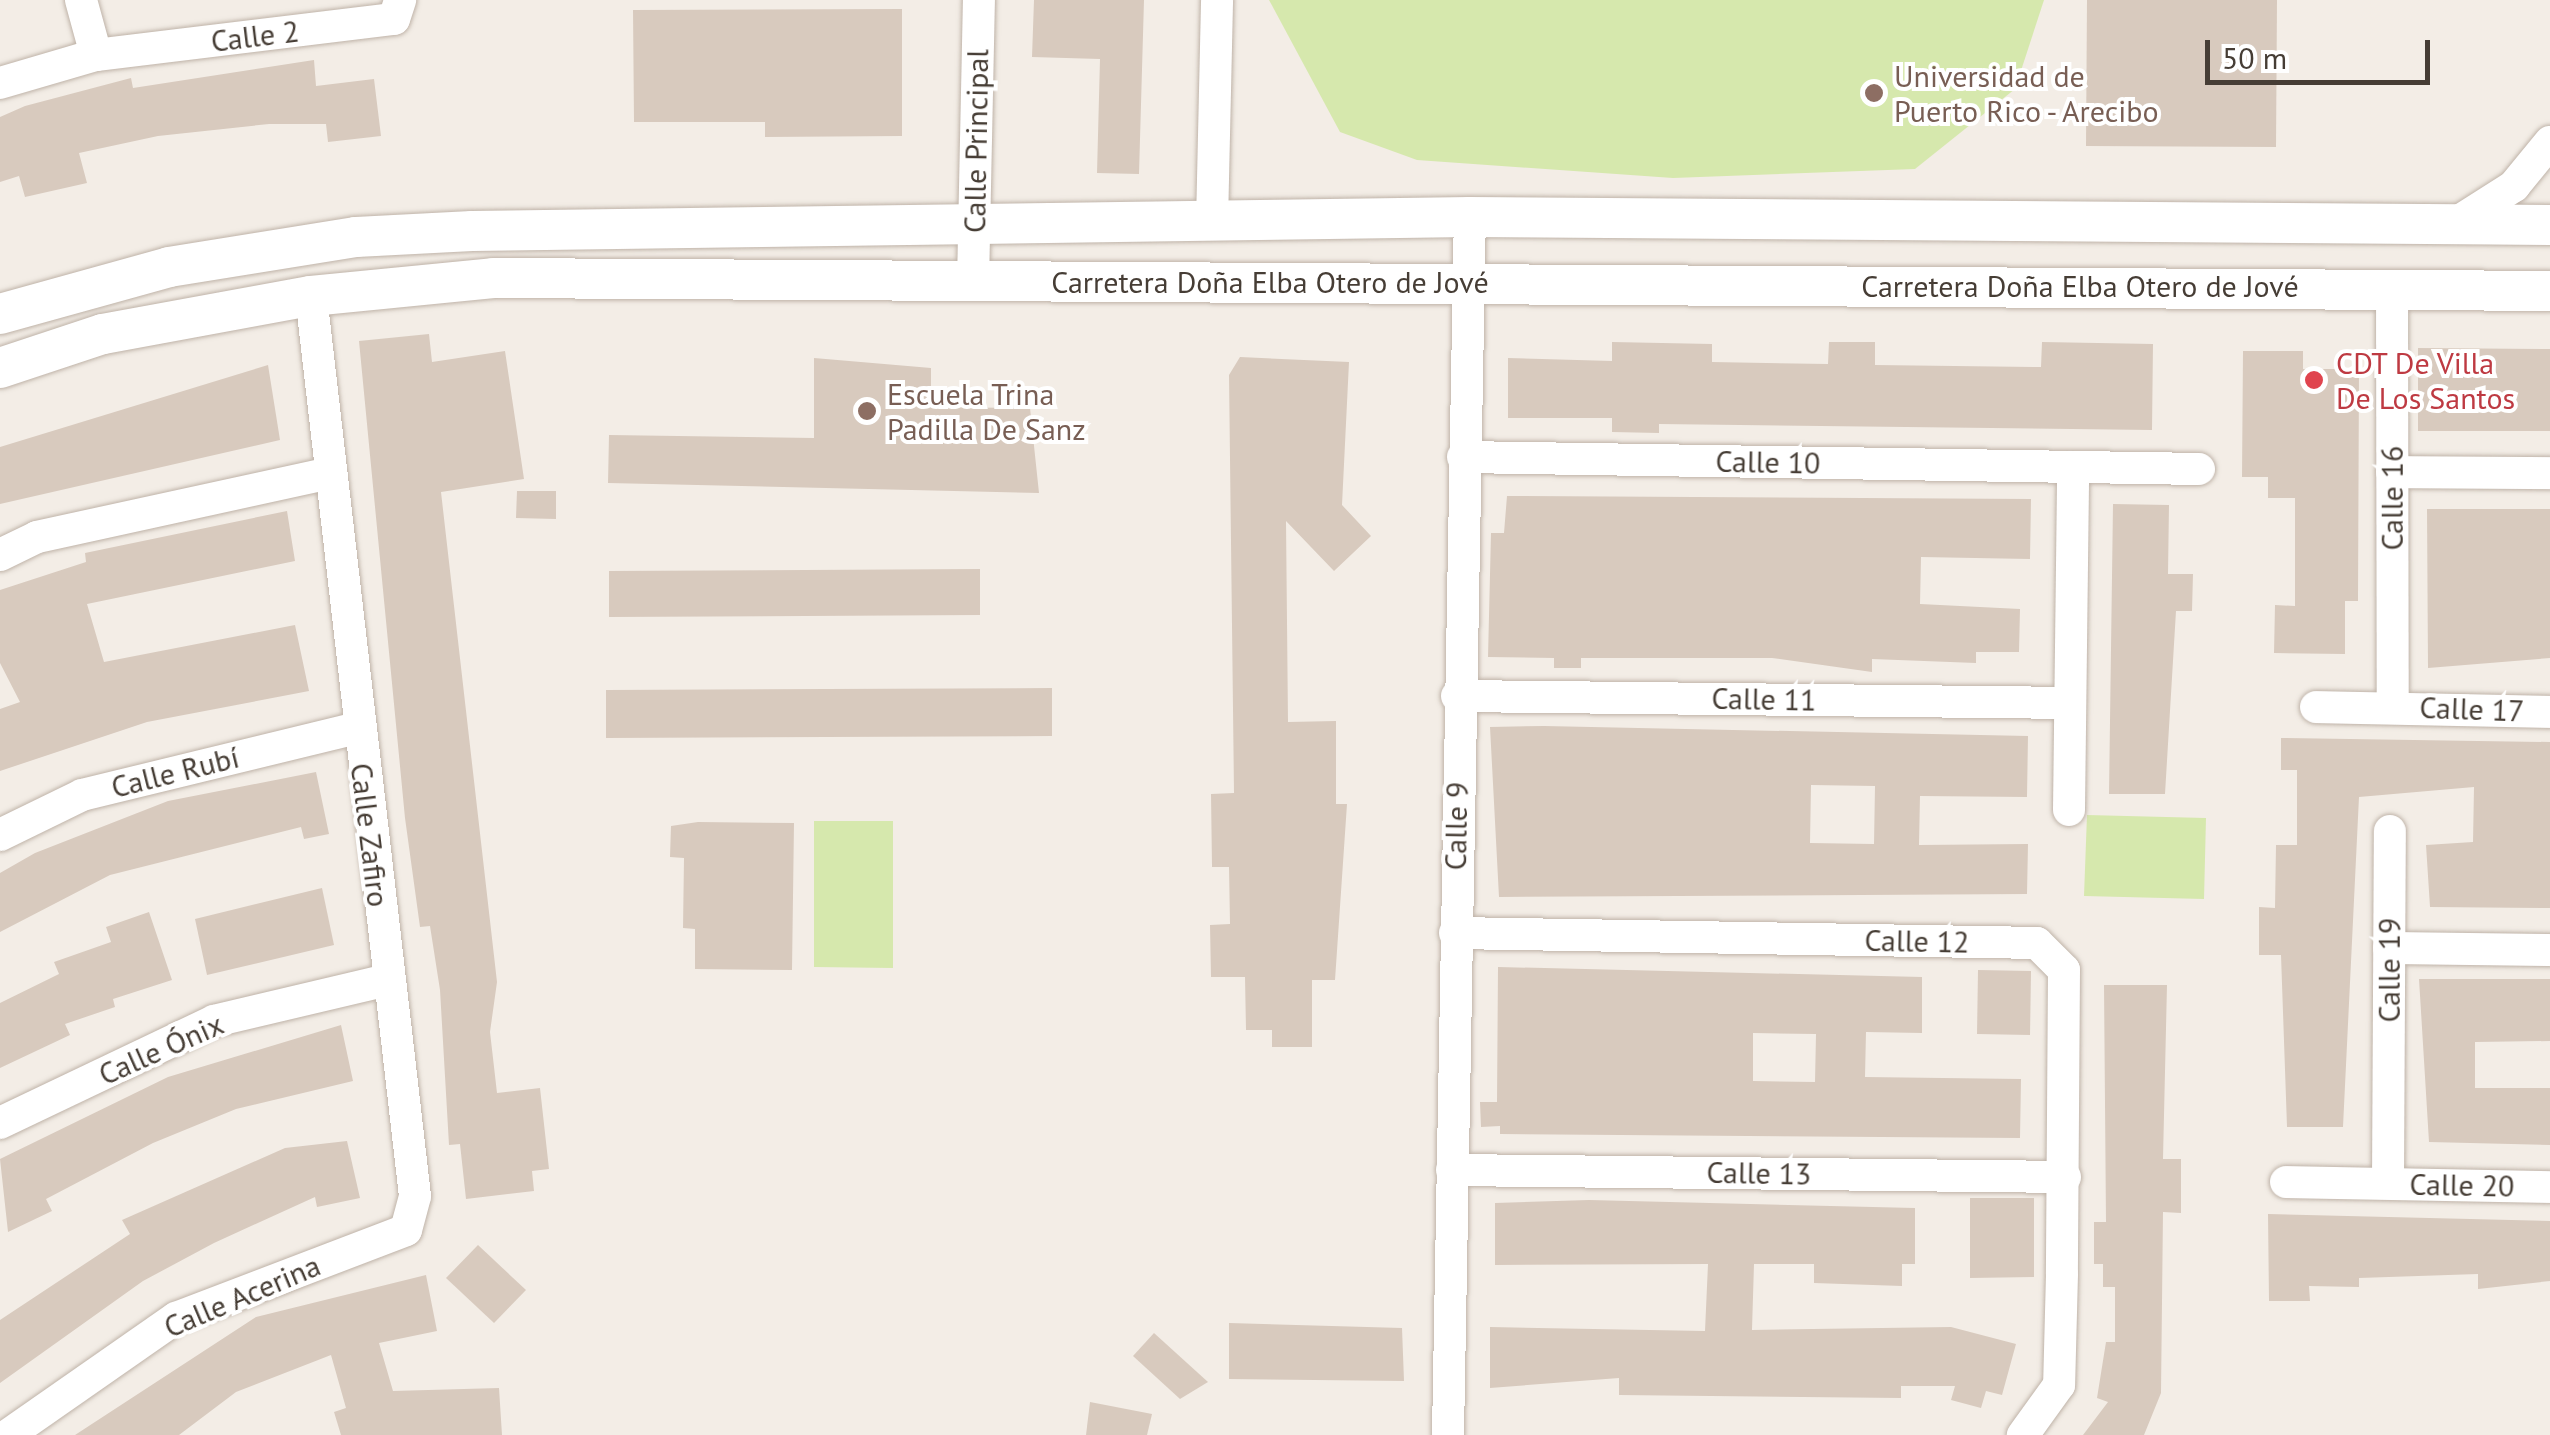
<!DOCTYPE html>
<meta charset="utf-8">
<style>
body{margin:0}
#map{position:relative;width:2550px;height:1435px;overflow:hidden;background:#f3ede6;font-family:"PT Sans",sans-serif}
div>[style]{position:absolute}
.green>*{inset:0;background:#d6e8ad}
.building>*{inset:0;background:#d8cabe}
.roads{filter:drop-shadow(0 0 2px #bfb3a8) drop-shadow(0 0 2px #bfb3a8)}
.minor>*{height:32px;margin:-16px;padding:0 16px;transform-origin:16px;border-radius:16px;background:#fff}
.tertiary>*{height:40px;margin:-20px;padding:0 20px;transform-origin:20px;border-radius:20px;background:#fff}
.dots>*{width:28px;height:28px;translate:-50% -50%;box-sizing:border-box;border:5px solid #fff;border-radius:50%}
span{translate:-50% -50%;white-space:nowrap;text-align:center;line-height:1.15;-webkit-text-stroke:8px #fff;paint-order:stroke}
.street-label{font-size:30px;color:#463d35}
.education-label{font-size:30px;color:#785e54}
.left{translate:0 -50%;text-align:left}
.health-label{font-size:30px;color:#be3a42}
.scale{position:absolute;left:2205px;top:40px;width:225px;height:45px;box-sizing:border-box;border:5px solid #463d35;border-top:0;padding-left:12px;font-size:30px;line-height:35px;white-space:nowrap;color:#463d35;-webkit-text-stroke:8px #fff;paint-order:stroke}
</style>
<div id="map">
<div class="green">
<i style="clip-path:polygon(1269px 0,2044px 0,2015px 89px,1915px 169px,1673px 178px,1417px 160px,1340px 132px)"></i>
<i style="clip-path:polygon(2087px 815px,2206px 818px,2204px 899px,2084px 896px)"></i>
<i style="clip-path:polygon(814px 821px,893px 821px,893px 968px,814px 967px)"></i>
</div>
<div class="building">
<i style="clip-path:polygon(1034px 0,1144px 0,1139px 174px,1097px 173px,1100px 59px,1032px 57px)"></i>
<i style="clip-path:polygon(2087px 0,2277px 0,2276px 147px,2086px 146px)"></i>
<i style="clip-path:polygon(902px 9px,902px 136px,765px 137px,765px 122px,634px 122px,633px 10px)"></i>
<i style="clip-path:polygon(314px 60px,316px 86px,374px 79px,381px 136px,328px 142px,326px 124px,269px 124px,158px 136px,79px 153px,87px 183px,25px 197px,19px 176px,0 182px,0 117px,25px 106px,131px 78px,133px 88px)"></i>
<i style="clip-path:polygon(429px 334px,432px 362px,505px 351px,524px 479px,441px 492px,497px 982px,490px 1032px,497px 1093px,540px 1088px,549px 1169px,532px 1171px,534px 1191px,466px 1199px,460px 1144px,449px 1145px,440px 990px,430px 926px,420px 927px,405px 818px,359px 341px)"></i>
<i style="clip-path:polygon(1612px 342px,1712px 344px,1712px 362px,1828px 364px,1829px 342px,1875px 342px,1875px 365px,2041px 367px,2042px 342px,2153px 344px,2152px 430px,1659px 424px,1659px 433px,1612px 432px,1612px 418px,1508px 418px,1508px 358px,1612px 361px)"></i>
<i style="clip-path:polygon(2418px 348px,2550px 349px,2550px 431px,2418px 431px)"></i>
<i style="clip-path:polygon(2243px 351px,2303px 351px,2303px 369px,2359px 369px,2358px 601px,2345px 601px,2345px 654px,2274px 653px,2275px 605px,2295px 606px,2295px 498px,2268px 498px,2268px 477px,2242px 477px)"></i>
<i style="clip-path:polygon(1240px 357px,1349px 362px,1342px 505px,1371px 536px,1334px 571px,1286px 521px,1288px 722px,1336px 721px,1336px 804px,1347px 804px,1335px 980px,1312px 980px,1312px 1047px,1272px 1047px,1272px 1030px,1246px 1030px,1245px 977px,1211px 977px,1210px 925px,1230px 924px,1229px 867px,1212px 867px,1211px 794px,1234px 793px,1229px 375px)"></i>
<i style="clip-path:polygon(814px 358px,931px 368px,931px 407px,1030px 408px,1039px 493px,608px 483px,609px 435px,814px 438px)"></i>
<i style="clip-path:polygon(268px 365px,280px 440px,0 504px,0 447px)"></i>
<i style="clip-path:polygon(517px 491px,556px 491px,556px 519px,516px 518px)"></i>
<i style="clip-path:polygon(1507px 496px,2031px 499px,2030px 559px,1921px 557px,1920px 604px,2020px 609px,2019px 652px,1976px 652px,1976px 663px,1872px 659px,1872px 672px,1772px 658px,1581px 658px,1581px 668px,1554px 668px,1554px 658px,1488px 657px,1491px 533px,1504px 533px)"></i>
<i style="clip-path:polygon(2113px 504px,2169px 505px,2168px 574px,2193px 574px,2192px 611px,2176px 611px,2165px 794px,2109px 794px)"></i>
<i style="clip-path:polygon(2427px 509px,2550px 509px,2550px 658px,2428px 668px)"></i>
<i style="clip-path:polygon(287px 511px,295px 561px,87px 604px,104px 662px,295px 625px,309px 691px,147px 722px,0 771px,0 709px,20px 702px,0 663px,0 590px,86px 562px,85px 553px)"></i>
<i style="clip-path:polygon(980px 569px,980px 615px,609px 617px,609px 571px)"></i>
<i style="clip-path:polygon(1052px 688px,1052px 736px,606px 738px,606px 690px)"></i>
<i style="clip-path:polygon(evenodd,1544px 726px,2028px 736px,2027px 797px,1920px 796px,1919px 845px,2028px 844px,2027px 894px,1499px 897px,1490px 727px,1544px 726px,1811px 785px,1875px 786px,1874px 844px,1810px 843px,1811px 785px)"></i>
<i style="clip-path:polygon(2281px 738px,2550px 742px,2550px 908px,2430px 907px,2426px 845px,2473px 842px,2474px 787px,2359px 797px,2343px 1127px,2287px 1127px,2281px 955px,2259px 955px,2259px 907px,2275px 908px,2276px 845px,2297px 845px,2297px 770px,2281px 770px)"></i>
<i style="clip-path:polygon(316px 772px,329px 834px,304px 839px,301px 827px,110px 875px,0 932px,0 873px,35px 853px,168px 801px)"></i>
<i style="clip-path:polygon(698px 822px,794px 823px,792px 970px,695px 969px,695px 929px,683px 928px,684px 858px,670px 857px,671px 826px)"></i>
<i style="clip-path:polygon(322px 888px,334px 945px,207px 975px,195px 919px)"></i>
<i style="clip-path:polygon(149px 912px,172px 980px,113px 999px,115px 1007px,65px 1024px,70px 1035px,0 1068px,0 1003px,59px 974px,54px 962px,111px 942px,106px 927px)"></i>
<i style="clip-path:polygon(evenodd,1498px 967px,1922px 977px,1922px 1033px,1866px 1032px,1865px 1077px,2021px 1079px,2020px 1138px,1500px 1134px,1500px 1126px,1481px 1127px,1480px 1102px,1497px 1102px,1498px 967px,1753px 1033px,1816px 1034px,1815px 1082px,1753px 1081px,1753px 1033px)"></i>
<i style="clip-path:polygon(1978px 970px,2031px 971px,2030px 1035px,1977px 1034px)"></i>
<i style="clip-path:polygon(2419px 979px,2550px 979px,2550px 1041px,2475px 1042px,2475px 1088px,2550px 1088px,2550px 1145px,2429px 1142px)"></i>
<i style="clip-path:polygon(2104px 985px,2167px 985px,2163px 1159px,2181px 1159px,2181px 1213px,2163px 1212px,2161px 1393px,2144px 1435px,2083px 1435px,2108px 1402px,2097px 1398px,2106px 1342px,2115px 1342px,2115px 1287px,2103px 1287px,2103px 1264px,2094px 1264px,2094px 1222px,2106px 1222px)"></i>
<i style="clip-path:polygon(341px 1025px,353px 1081px,236px 1109px,153px 1143px,46px 1199px,52px 1211px,8px 1232px,0 1159px,168px 1077px)"></i>
<i style="clip-path:polygon(347px 1141px,360px 1198px,317px 1207px,315px 1197px,214px 1243px,143px 1281px,0 1383px,0 1320px,130px 1234px,122px 1220px,285px 1148px)"></i>
<i style="clip-path:polygon(1970px 1198px,2034px 1198px,2034px 1277px,1970px 1278px)"></i>
<i style="clip-path:polygon(1589px 1200px,1915px 1208px,1915px 1264px,1902px 1264px,1902px 1286px,1814px 1283px,1814px 1264px,1754px 1264px,1752px 1330px,1951px 1327px,2016px 1344px,2002px 1395px,1986px 1391px,1981px 1408px,1951px 1400px,1955px 1386px,1901px 1386px,1901px 1398px,1619px 1395px,1619px 1378px,1490px 1388px,1490px 1327px,1705px 1331px,1708px 1264px,1495px 1265px,1495px 1203px)"></i>
<i style="clip-path:polygon(2268px 1214px,2550px 1221px,2550px 1281px,2478px 1289px,2478px 1274px,2359px 1278px,2359px 1287px,2309px 1286px,2310px 1301px,2269px 1301px)"></i>
<i style="clip-path:polygon(478px 1245px,526px 1290px,494px 1323px,446px 1278px)"></i>
<i style="clip-path:polygon(426px 1275px,437px 1331px,379px 1343px,393px 1391px,499px 1388px,502px 1435px,341px 1435px,334px 1412px,346px 1408px,331px 1355px,236px 1392px,179px 1435px,75px 1435px,256px 1317px)"></i>
<i style="clip-path:polygon(1229px 1323px,1402px 1328px,1404px 1381px,1229px 1379px)"></i>
<i style="clip-path:polygon(1154px 1333px,1208px 1382px,1180px 1399px,1133px 1356px)"></i>
<i style="clip-path:polygon(1090px 1402px,1152px 1414px,1147px 1435px,1086px 1435px)"></i>
</div>
<div class="roads">
<div class="minor">
<i style="left:81px;top:0;width:57px;rotate:74.7deg"></i>
<i style="left:0;top:83px;width:100px;rotate:-16.3deg"></i>
<i style="left:96px;top:55px;width:300px;rotate:-6.9deg"></i>
<i style="left:394px;top:19px;width:20px;rotate:-72deg"></i>
<i style="left:1212px;top:223px;width:223px;rotate:-88.7deg"></i>
<i style="left:2456px;top:223px;width:69px;rotate:-32.5deg"></i>
<i style="left:2514px;top:186px;width:57px;rotate:-50.7deg"></i>
<i style="left:973px;top:283px;width:283px;rotate:-88.8deg"></i>
<i style="left:2392px;top:289px;width:417px;rotate:89.9deg"></i>
<i style="left:1463px;top:457px;width:736px;rotate:0.93deg"></i>
<i style="left:2392px;top:472px;width:158px;rotate:0.4deg"></i>
<i style="left:0;top:555px;width:41px;rotate:-25.9deg"></i>
<i style="left:37px;top:537px;width:296px;rotate:-12.3deg"></i>
<i style="left:1457px;top:696px;width:613px;rotate:0.65deg"></i>
<i style="left:2316px;top:707px;width:234px;rotate:1.2deg"></i>
<i style="left:2069px;top:810px;width:343px;rotate:-89.3deg"></i>
<i style="left:0;top:835px;width:91px;rotate:-26deg"></i>
<i style="left:82px;top:795px;width:283px;rotate:-13.7deg"></i>
<i style="left:1455px;top:933px;width:582px;rotate:0.98deg"></i>
<i style="left:2037px;top:943px;width:38px;rotate:45deg"></i>
<i style="left:2064px;top:970px;width:304px;rotate:90.4deg"></i>
<i style="left:2062px;top:1274px;width:111px;rotate:91.5deg"></i>
<i style="left:2059px;top:1385px;width:62px;rotate:125.8deg"></i>
<i style="left:2389px;top:948px;width:161px;rotate:0.7deg"></i>
<i style="left:0;top:1123px;width:237px;rotate:-25.5deg"></i>
<i style="left:214px;top:1021px;width:179px;rotate:-13.3deg"></i>
<i style="left:1452px;top:1170px;width:613px;rotate:0.65deg"></i>
<i style="left:2286px;top:1182px;width:264px;rotate:1.1deg"></i>
<i style="left:2388px;top:1183px;width:352px;rotate:-89.7deg"></i>
<i style="left:8px;top:1435px;width:205px;rotate:-34.9deg"></i>
<i style="left:176px;top:1318px;width:246px;rotate:-20.9deg"></i>
<i style="left:406px;top:1230px;width:35px;rotate:-75deg"></i>
<i style="left:415px;top:1196px;width:906px;rotate:-96.59deg"></i>
<i style="left:1448px;top:1435px;width:1218px;rotate:-88.97deg"></i>
</div>
<div class="tertiary">
<i style="left:0;top:314px;width:175px;rotate:-15.5deg"></i>
<i style="left:169px;top:267px;width:189px;rotate:-9.1deg"></i>
<i style="left:356px;top:237px;width:116px;rotate:-3deg"></i>
<i style="left:472px;top:231px;width:998px;rotate:-0.8deg"></i>
<i style="left:1470px;top:217px;width:1080px;rotate:0.42deg"></i>
<i style="left:0;top:368px;width:108px;rotate:-18.3deg"></i>
<i style="left:103px;top:334px;width:211px;rotate:-10.4deg"></i>
<i style="left:311px;top:296px;width:183px;rotate:-5.6deg"></i>
<i style="left:493px;top:278px;width:2057px;rotate:0.36deg"></i>
</div>
</div>
<div class="dots">
<i style="left:1874px;top:93px;background:#8d6e63"></i>
<i style="left:2314px;top:380px;background:#e0444e"></i>
<i style="left:867px;top:411px;background:#8d6e63"></i>
</div>
<div class="street-label">
<span style="left:255px;top:36px;rotate:-7deg">Calle 2</span>
<span style="left:976px;top:141px;rotate:-89deg">Calle Principal</span>
<span style="left:1270px;top:282px">Carretera Doña Elba Otero de Jové</span>
<span style="left:2080px;top:286px">Carretera Doña Elba Otero de Jové</span>
<span style="left:1768px;top:462px;rotate:1deg">Calle 10</span>
<span style="left:2392px;top:498px;rotate:-90deg">Calle 16</span>
<span style="left:1764px;top:699px;rotate:1deg">Calle 11</span>
<span style="left:2472px;top:709px;rotate:2deg">Calle 17</span>
<span style="left:175px;top:772px;rotate:-14deg">Calle Rubí</span>
<span style="left:1456px;top:826px;rotate:-89deg">Calle 9</span>
<span style="left:370px;top:835px;rotate:83deg">Calle Zafiro</span>
<span style="left:1917px;top:941px;rotate:1deg">Calle 12</span>
<span style="left:2389px;top:970px;rotate:-90deg">Calle 19</span>
<span style="left:161px;top:1049px;rotate:-24deg">Calle Ónix</span>
<span style="left:1759px;top:1173px;rotate:1deg">Calle 13</span>
<span style="left:2462px;top:1185px;rotate:1deg">Calle 20</span>
<span style="left:242px;top:1296px;rotate:-23deg">Calle Acerina</span>
</div>
<div class="education-label">
<span class="left" style="left:1894px;top:93px">Universidad de<br>Puerto Rico - Arecibo</span>
<span class="left" style="left:887px;top:411px">Escuela Trina<br>Padilla De Sanz</span>
</div>
<div class="health-label">
<span class="left" style="left:2336px;top:380px">CDT De Villa<br>De Los Santos</span>
</div>
<div class="scale">50 m</div>
</div>
